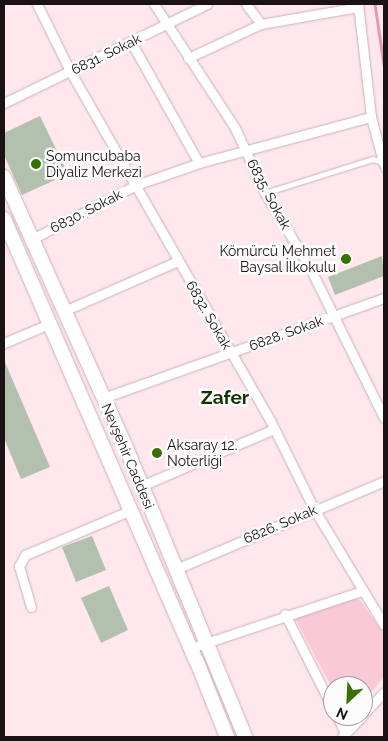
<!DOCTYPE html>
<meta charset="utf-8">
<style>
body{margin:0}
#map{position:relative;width:388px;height:741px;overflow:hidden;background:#fee8ee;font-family:Raleway,sans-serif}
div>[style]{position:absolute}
.green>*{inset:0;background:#f9c9d7}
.stream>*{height:2.5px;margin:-1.25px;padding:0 1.25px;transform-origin:1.25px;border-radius:1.25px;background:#e798b1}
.building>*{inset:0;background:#b3c0ad}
.roads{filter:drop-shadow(0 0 1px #c9b0b7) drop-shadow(0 0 1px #c9b0b7)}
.lane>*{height:4.5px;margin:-2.25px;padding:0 2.25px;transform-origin:2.25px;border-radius:2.25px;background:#fff}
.street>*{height:9px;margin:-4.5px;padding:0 4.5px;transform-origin:4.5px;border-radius:4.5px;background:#fff}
.primary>*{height:14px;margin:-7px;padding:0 7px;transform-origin:7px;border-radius:7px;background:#fff}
.dots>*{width:14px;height:14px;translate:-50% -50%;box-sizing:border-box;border:2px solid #fcfcfc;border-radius:50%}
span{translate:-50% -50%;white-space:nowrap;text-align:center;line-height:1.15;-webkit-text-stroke:5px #fcfcfc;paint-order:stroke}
.street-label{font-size:14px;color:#1a1214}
.poi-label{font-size:14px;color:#1a1214}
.left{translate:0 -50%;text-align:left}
.right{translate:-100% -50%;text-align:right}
.district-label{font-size:19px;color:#153102;font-weight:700}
.frame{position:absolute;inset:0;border:5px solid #1a1214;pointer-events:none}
.north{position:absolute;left:323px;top:676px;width:50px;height:50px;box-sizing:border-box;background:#fcfcfc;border:1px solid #a29e9f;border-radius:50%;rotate:205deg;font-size:14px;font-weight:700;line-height:20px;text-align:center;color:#1a1214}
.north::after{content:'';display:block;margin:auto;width:18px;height:22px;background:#367102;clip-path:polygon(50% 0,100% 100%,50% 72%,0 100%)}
</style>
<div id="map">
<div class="green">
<i style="clip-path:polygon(351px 598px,360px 600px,384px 634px,384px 677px,363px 702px,363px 686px,333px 686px,333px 690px,295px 618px)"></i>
</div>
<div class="stream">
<i style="left:375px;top:4px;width:61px;rotate:81.5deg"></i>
</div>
<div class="building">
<i style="clip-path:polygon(40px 116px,68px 174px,22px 195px,4px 155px,4px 133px)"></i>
<i style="clip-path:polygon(382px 256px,384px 276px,335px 295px,328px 277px)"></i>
<i style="clip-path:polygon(4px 360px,50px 467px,21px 479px,4px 438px)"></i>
<i style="clip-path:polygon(92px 536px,106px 570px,76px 582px,62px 547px)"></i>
<i style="clip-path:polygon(109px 586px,128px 630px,101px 643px,81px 598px)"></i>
</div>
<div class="roads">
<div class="lane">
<i style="left:265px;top:193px;width:113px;rotate:-17.5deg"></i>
<i style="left:373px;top:159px;width:10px;rotate:17deg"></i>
<i style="left:383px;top:162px;width:7px;rotate:82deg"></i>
</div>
<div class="street">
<i style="left:37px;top:4px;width:75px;rotate:63.8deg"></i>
<i style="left:70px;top:71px;width:402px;rotate:60.2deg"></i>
<i style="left:270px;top:420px;width:99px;rotate:63.7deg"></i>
<i style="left:314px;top:509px;width:135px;rotate:58.9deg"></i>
<i style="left:154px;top:4px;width:148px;rotate:56.8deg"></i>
<i style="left:235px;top:128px;width:72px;rotate:65.2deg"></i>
<i style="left:265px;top:193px;width:87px;rotate:59deg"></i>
<i style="left:310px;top:268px;width:167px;rotate:63.7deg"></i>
<i style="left:246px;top:4px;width:25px;rotate:53deg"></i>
<i style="left:261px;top:24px;width:98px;rotate:-9.9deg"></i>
<i style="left:358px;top:4px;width:114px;rotate:83.4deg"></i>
<i style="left:371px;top:117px;width:47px;rotate:75.1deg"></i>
<i style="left:131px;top:42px;width:139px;rotate:60.7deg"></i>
<i style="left:188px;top:58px;width:81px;rotate:-25deg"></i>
<i style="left:4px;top:103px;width:226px;rotate:-26deg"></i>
<i style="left:32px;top:239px;width:117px;rotate:-27.4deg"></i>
<i style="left:136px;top:185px;width:67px;rotate:-19.2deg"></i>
<i style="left:199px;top:163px;width:178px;rotate:-15deg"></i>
<i style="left:64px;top:311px;width:124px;rotate:-23.7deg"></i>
<i style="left:4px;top:343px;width:49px;rotate:-22.9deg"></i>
<i style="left:103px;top:398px;width:298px;rotate:-19.6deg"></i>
<i style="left:141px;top:486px;width:145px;rotate:-23.2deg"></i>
<i style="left:176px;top:569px;width:226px;rotate:-22.9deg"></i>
<i style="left:31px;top:607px;width:43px;rotate:-106.3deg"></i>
<i style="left:19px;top:566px;width:13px;rotate:-61deg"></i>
<i style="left:25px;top:555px;width:115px;rotate:-23deg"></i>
<i style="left:285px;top:614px;width:106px;rotate:63.2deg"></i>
<i style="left:191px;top:648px;width:179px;rotate:-18.5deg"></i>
<i style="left:363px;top:714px;width:30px;rotate:-46deg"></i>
<i style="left:337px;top:716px;width:19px;rotate:65deg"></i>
<i style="left:342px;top:737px;width:29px;rotate:-46deg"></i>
</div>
<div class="primary">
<i style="left:4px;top:177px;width:299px;rotate:65.7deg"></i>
<i style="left:127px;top:450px;width:310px;rotate:67.6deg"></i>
<i style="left:4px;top:219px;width:483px;rotate:66.5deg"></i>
<i style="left:197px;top:662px;width:81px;rotate:68.2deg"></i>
</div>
</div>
<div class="dots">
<i style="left:36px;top:164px;background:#367102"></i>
<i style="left:346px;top:259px;background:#367102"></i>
<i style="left:157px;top:453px;background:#367102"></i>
</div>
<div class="street-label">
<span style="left:106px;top:54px;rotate:-26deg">6831. Sokak</span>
<span style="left:269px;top:194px;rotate:62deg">6835. Sokak</span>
<span style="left:86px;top:211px;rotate:-27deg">6830. Sokak</span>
<span style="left:209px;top:315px;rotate:60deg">6832. Sokak</span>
<span style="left:286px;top:333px;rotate:-20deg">6828. Sokak</span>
<span style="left:128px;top:456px;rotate:67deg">Nevşehir Caddesi</span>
<span style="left:280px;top:524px;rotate:-23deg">6826. Sokak</span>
</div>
<div class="poi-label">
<span class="left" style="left:46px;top:164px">Somuncubaba<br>Diyaliz Merkezi</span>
<span class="right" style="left:336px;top:259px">Kömürcü Mehmet<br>Baysal İlkokulu</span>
<span class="left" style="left:167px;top:453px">Aksaray 12.<br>Noterliği</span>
</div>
<div class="district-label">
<span style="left:225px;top:398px">Zafer</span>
</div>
<div class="frame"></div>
<div class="north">N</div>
</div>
